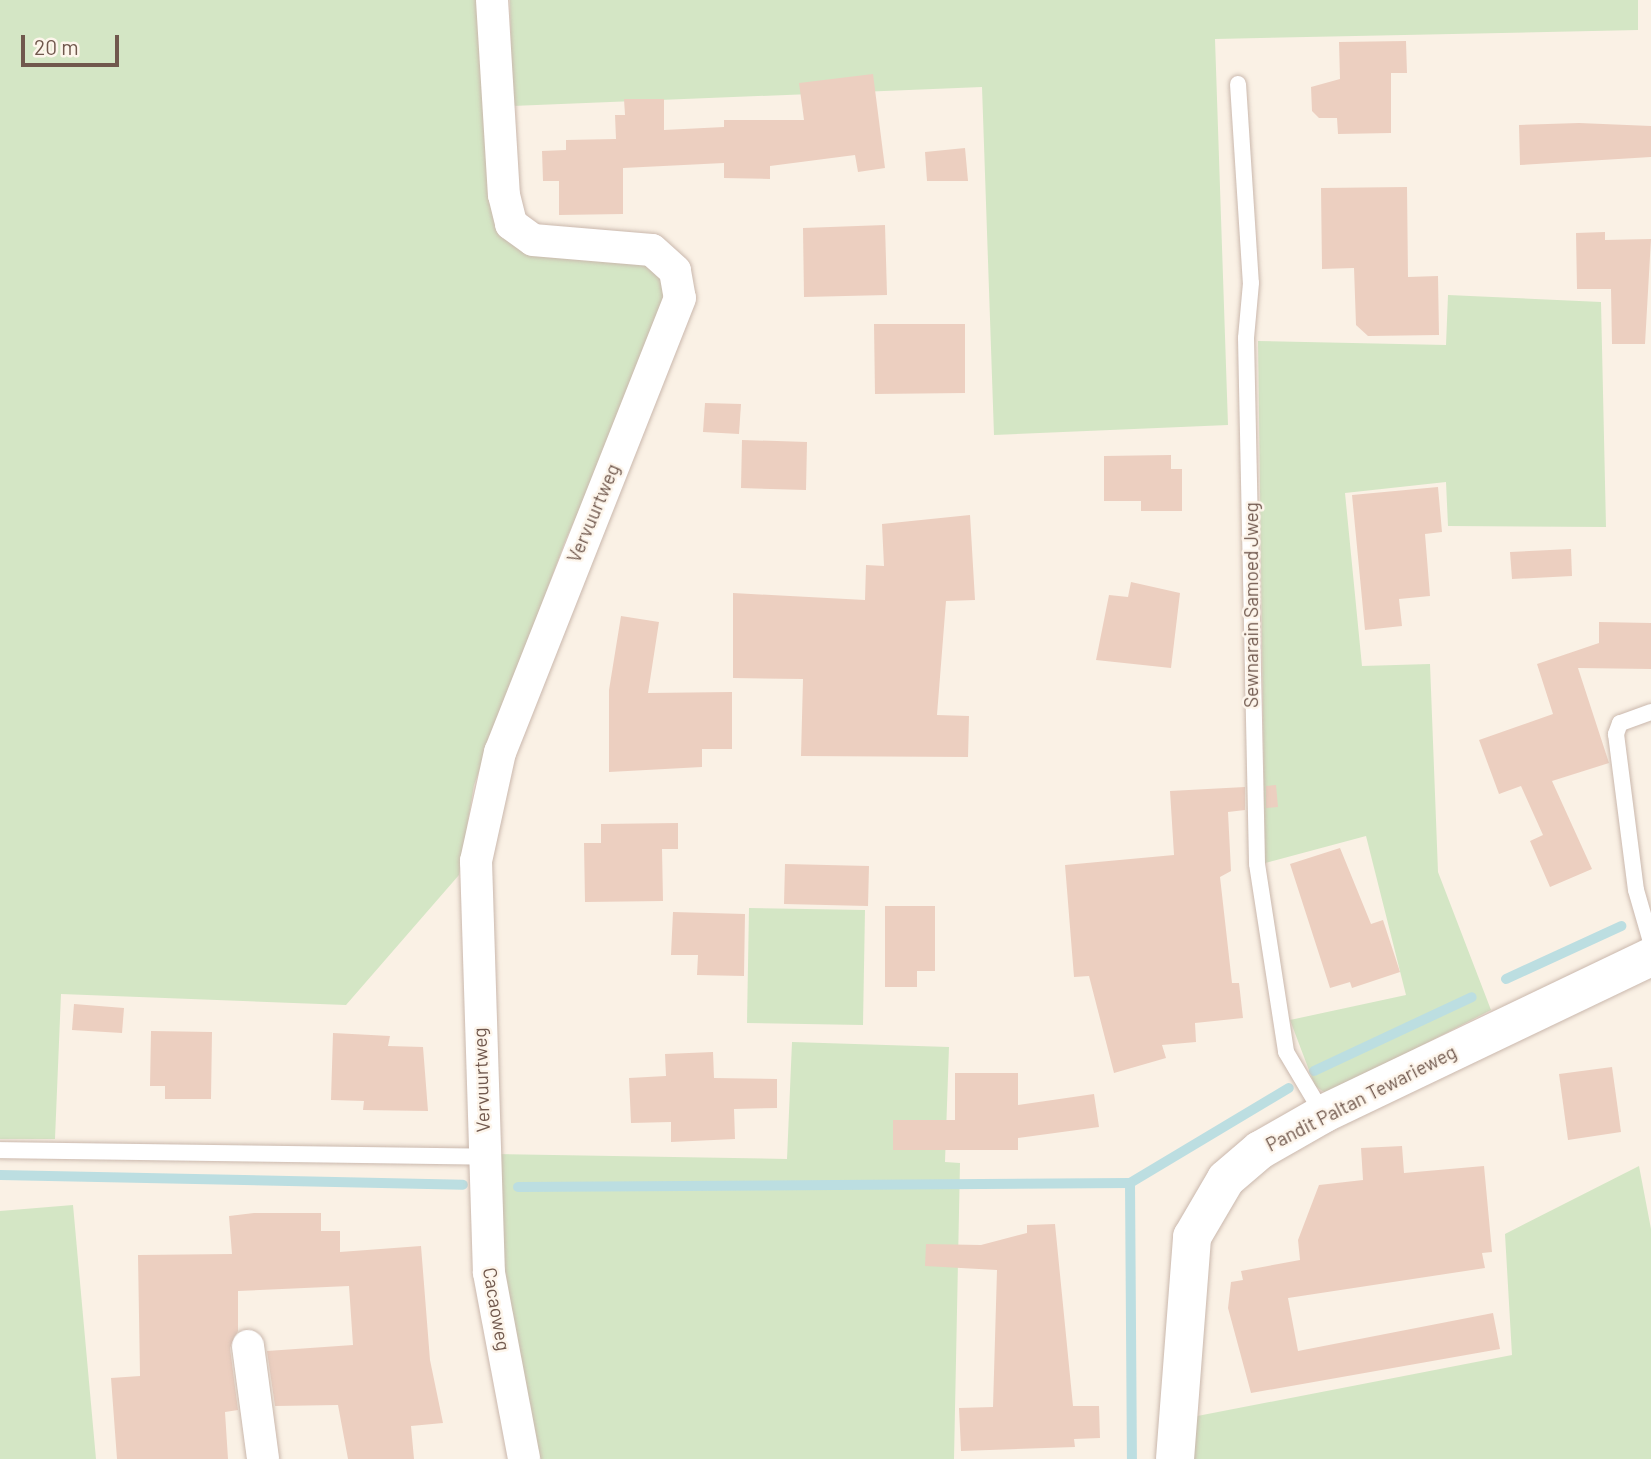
<!DOCTYPE html>
<style>
body{margin:0}
#map{position:relative;width:1651px;height:1459px;overflow:hidden;background:#faf1e5;font-family:Barlow,sans-serif}
div>[style]{position:absolute}
.green>*{inset:0;background:#d4e6c5}
.stream>*{height:10px;margin:-5px;padding:0 5px;transform-origin:5px;border-radius:5px;background:#bcdee1}
.building>*{inset:0;background:#eccfc0}
.roads{filter:drop-shadow(0 0 2px #cab8ad) drop-shadow(0 0 2px #cab8ad)}
.lane>*{height:16px;margin:-8px;padding:0 8px;transform-origin:8px;border-radius:8px;background:#fff}
.street>*{height:32px;margin:-16px;padding:0 16px;transform-origin:16px;border-radius:16px;background:#fff}
.secondary>*{height:38px;margin:-19px;padding:0 19px;transform-origin:19px;border-radius:19px;background:#fff}
span{translate:-50% -50%;white-space:nowrap;text-align:center;line-height:1.15;-webkit-text-stroke:5px #fdf5eb;paint-order:stroke}
.street-label{font-size:19px;color:#70584d}
.scale{position:absolute;left:21px;top:35px;width:98px;height:32px;box-sizing:border-box;border:4px solid #70584d;border-top:0;padding-left:9px;font-size:21px;line-height:24px;white-space:nowrap;color:#70584d;-webkit-text-stroke:5px #fdf5eb;paint-order:stroke}
</style>
<div id="map">
<div class="green">
<i style="clip-path:polygon(0 0,484px 0,498px 224px,630px 252px,660px 272px,665px 290px,662px 331px,566px 539px,474px 785px,459px 875px,346px 1005px,61px 994px,55px 1139px,0 1139px)"></i>
<i style="clip-path:polygon(510px 0,1638px 0,1638px 30px,1215px 39px,1228px 425px,994px 435px,982px 87px,512px 106px)"></i>
<i style="clip-path:polygon(1448px 295px,1601px 302px,1606px 527px,1448px 526px,1446px 482px,1345px 493px,1362px 666px,1430px 664px,1438px 872px,1491px 1010px,1327px 1094px,1315px 1086px,1290px 1020px,1406px 995px,1366px 836px,1265px 863px,1258px 341px,1446px 345px)"></i>
<i style="clip-path:polygon(749px 908px,865px 910px,863px 1025px,747px 1023px)"></i>
<i style="clip-path:polygon(792px 1042px,949px 1047px,945px 1162px,960px 1163px,954px 1459px,535px 1459px,504px 1296px,496px 1154px,787px 1159px)"></i>
<i style="clip-path:polygon(1639px 1166px,1651px 1229px,1651px 1459px,1188px 1459px,1187px 1418px,1512px 1355px,1505px 1234px)"></i>
<i style="clip-path:polygon(73px 1205px,96px 1459px,0 1459px,0 1211px)"></i>
</div>
<div class="stream">
<i style="left:1506px;top:979px;width:127px;rotate:-24.7deg"></i>
<i style="left:1314px;top:1071px;width:174px;rotate:-25.1deg"></i>
<i style="left:0;top:1175px;width:463px;rotate:1.2deg"></i>
<i style="left:1130px;top:1183px;width:185px;rotate:-30.9deg"></i>
<i style="left:518px;top:1187px;width:612px;rotate:-0.37deg"></i>
<i style="left:1130px;top:1183px;width:276px;rotate:89.6deg"></i>
</div>
<div class="building">
<i style="clip-path:polygon(1406px 41px,1407px 73px,1391px 73px,1391px 133px,1338px 134px,1337px 118px,1319px 118px,1312px 111px,1311px 87px,1340px 79px,1339px 42px)"></i>
<i style="clip-path:polygon(873px 74px,885px 168px,858px 172px,855px 155px,770px 166px,770px 179px,724px 178px,724px 163px,623px 168px,623px 214px,559px 215px,559px 181px,543px 181px,542px 151px,566px 150px,566px 140px,616px 139px,615px 115px,625px 115px,624px 99px,664px 99px,664px 130px,724px 127px,724px 120px,804px 120px,799px 83px)"></i>
<i style="clip-path:polygon(1579px 123px,1651px 126px,1651px 157px,1520px 165px,1519px 125px)"></i>
<i style="clip-path:polygon(965px 148px,968px 181px,927px 181px,925px 152px)"></i>
<i style="clip-path:polygon(1407px 187px,1408px 277px,1438px 276px,1439px 335px,1368px 336px,1356px 325px,1354px 268px,1322px 269px,1321px 188px)"></i>
<i style="clip-path:polygon(885px 225px,887px 295px,804px 297px,803px 228px)"></i>
<i style="clip-path:polygon(1605px 232px,1605px 240px,1651px 239px,1645px 344px,1612px 344px,1611px 289px,1577px 289px,1576px 233px)"></i>
<i style="clip-path:polygon(874px 324px,965px 324px,965px 393px,875px 394px)"></i>
<i style="clip-path:polygon(705px 403px,741px 404px,739px 434px,703px 432px)"></i>
<i style="clip-path:polygon(742px 440px,807px 442px,806px 490px,741px 488px)"></i>
<i style="clip-path:polygon(1171px 455px,1171px 469px,1182px 469px,1182px 511px,1141px 511px,1141px 501px,1104px 501px,1104px 456px)"></i>
<i style="clip-path:polygon(1438px 487px,1442px 532px,1425px 534px,1430px 596px,1399px 599px,1402px 626px,1365px 630px,1352px 495px)"></i>
<i style="clip-path:polygon(970px 515px,975px 600px,946px 601px,937px 715px,969px 716px,968px 757px,801px 756px,803px 679px,733px 678px,733px 593px,865px 600px,866px 565px,884px 566px,882px 524px)"></i>
<i style="clip-path:polygon(1571px 549px,1572px 576px,1512px 579px,1510px 552px)"></i>
<i style="clip-path:polygon(1131px 582px,1180px 593px,1171px 668px,1096px 660px,1109px 595px,1128px 597px)"></i>
<i style="clip-path:polygon(621px 616px,659px 622px,648px 693px,732px 692px,732px 749px,702px 749px,702px 767px,609px 772px,609px 690px)"></i>
<i style="clip-path:polygon(1599px 622px,1651px 623px,1651px 669px,1578px 668px,1609px 763px,1552px 781px,1592px 869px,1550px 887px,1530px 841px,1543px 835px,1521px 786px,1499px 794px,1479px 740px,1553px 714px,1537px 664px,1599px 643px)"></i>
<i style="clip-path:polygon(1276px 785px,1278px 807px,1266px 808px,1266px 786px)"></i>
<i style="clip-path:polygon(1245px 787px,1245px 810px,1228px 812px,1231px 871px,1220px 877px,1232px 983px,1239px 983px,1243px 1018px,1195px 1023px,1196px 1042px,1162px 1045px,1166px 1058px,1114px 1073px,1089px 976px,1074px 977px,1065px 865px,1174px 855px,1170px 791px)"></i>
<i style="clip-path:polygon(678px 823px,678px 849px,662px 849px,663px 901px,585px 902px,584px 843px,601px 843px,601px 824px)"></i>
<i style="clip-path:polygon(1340px 848px,1371px 924px,1383px 920px,1400px 972px,1352px 988px,1350px 982px,1330px 988px,1290px 864px)"></i>
<i style="clip-path:polygon(785px 864px,869px 866px,868px 906px,784px 904px)"></i>
<i style="clip-path:polygon(885px 906px,935px 906px,935px 971px,917px 971px,917px 987px,885px 987px)"></i>
<i style="clip-path:polygon(673px 912px,745px 914px,744px 976px,697px 975px,698px 955px,671px 955px)"></i>
<i style="clip-path:polygon(74px 1004px,124px 1008px,122px 1033px,72px 1030px)"></i>
<i style="clip-path:polygon(151px 1031px,212px 1032px,211px 1099px,165px 1099px,165px 1086px,150px 1086px)"></i>
<i style="clip-path:polygon(333px 1033px,390px 1036px,388px 1046px,423px 1047px,428px 1111px,363px 1110px,364px 1101px,331px 1100px)"></i>
<i style="clip-path:polygon(713px 1052px,714px 1078px,777px 1079px,777px 1108px,734px 1109px,735px 1139px,671px 1142px,671px 1122px,631px 1123px,629px 1078px,666px 1076px,665px 1054px)"></i>
<i style="clip-path:polygon(1612px 1067px,1621px 1132px,1568px 1140px,1559px 1074px)"></i>
<i style="clip-path:polygon(955px 1073px,1018px 1073px,1018px 1105px,1094px 1094px,1099px 1127px,1018px 1138px,1018px 1150px,893px 1150px,893px 1120px,955px 1120px)"></i>
<i style="clip-path:polygon(1402px 1146px,1404px 1173px,1484px 1166px,1492px 1252px,1482px 1253px,1485px 1268px,1288px 1298px,1298px 1351px,1493px 1313px,1500px 1349px,1251px 1393px,1228px 1308px,1231px 1282px,1243px 1280px,1241px 1271px,1300px 1260px,1298px 1240px,1319px 1185px,1363px 1180px,1361px 1148px)"></i>
<i style="clip-path:polygon(254px 1213px,321px 1213px,321px 1231px,340px 1231px,340px 1252px,421px 1246px,430px 1360px,443px 1423px,411px 1426px,414px 1459px,348px 1459px,338px 1405px,275px 1406px,267px 1351px,353px 1345px,349px 1286px,238px 1291px,238px 1331px,230px 1348px,238px 1410px,225px 1412px,228px 1459px,117px 1459px,111px 1378px,140px 1376px,138px 1255px,232px 1254px,229px 1216px)"></i>
<i style="clip-path:polygon(1055px 1224px,1073px 1406px,1099px 1406px,1100px 1438px,1074px 1439px,1075px 1447px,961px 1451px,959px 1408px,993px 1407px,997px 1270px,925px 1266px,926px 1244px,981px 1245px,1027px 1233px,1027px 1225px)"></i>
</div>
<div class="roads">
<div class="lane">
<i style="left:1238px;top:84px;width:199px;rotate:86.3deg"></i>
<i style="left:1251px;top:283px;width:55px;rotate:95.2deg"></i>
<i style="left:1246px;top:338px;width:526px;rotate:88.8deg"></i>
<i style="left:1257px;top:864px;width:190px;rotate:81.2deg"></i>
<i style="left:1286px;top:1052px;width:72px;rotate:59.2deg"></i>
<i style="left:1651px;top:712px;width:33px;rotate:160deg"></i>
<i style="left:1620px;top:723px;width:12px;rotate:110deg"></i>
<i style="left:1616px;top:734px;width:157px;rotate:82.7deg"></i>
<i style="left:1636px;top:890px;width:54px;rotate:73.9deg"></i>
<i style="left:0;top:1150px;width:483px;rotate:0.8deg"></i>
</div>
<div class="street">
<i style="left:492px;top:0;width:195px;rotate:86.5deg"></i>
<i style="left:504px;top:195px;width:30px;rotate:76deg"></i>
<i style="left:511px;top:224px;width:27px;rotate:36deg"></i>
<i style="left:533px;top:240px;width:119px;rotate:4.8deg"></i>
<i style="left:652px;top:250px;width:31px;rotate:42deg"></i>
<i style="left:675px;top:271px;width:27px;rotate:80deg"></i>
<i style="left:680px;top:298px;width:488px;rotate:111.6deg"></i>
<i style="left:500px;top:752px;width:112px;rotate:102.4deg"></i>
<i style="left:476px;top:861px;width:412px;rotate:88.2deg"></i>
<i style="left:489px;top:1273px;width:189px;rotate:79.3deg"></i>
<i style="left:248px;top:1346px;width:114px;rotate:82.4deg"></i>
</div>
<div class="secondary">
<i style="left:1175px;top:1459px;width:223px;rotate:-85.6deg"></i>
<i style="left:1192px;top:1237px;width:67px;rotate:-59.6deg"></i>
<i style="left:1226px;top:1179px;width:45px;rotate:-40.5deg"></i>
<i style="left:1260px;top:1150px;width:73px;rotate:-29.7deg"></i>
<i style="left:1323px;top:1114px;width:364px;rotate:-25.6deg"></i>
</div>
</div>
<div class="street-label">
<span style="left:593px;top:513px;rotate:-67deg">Vervuurtweg</span>
<span style="left:1251px;top:605px;rotate:-90deg">Sewnarain Samoed Jweg</span>
<span style="left:481px;top:1080px;rotate:-92deg">Vervuurtweg</span>
<span style="left:1361px;top:1098px;rotate:-27deg">Pandit Paltan Tewarieweg</span>
<span style="left:497px;top:1309px;rotate:80deg">Cacaoweg</span>
</div>
<div class="scale">20 m</div>
</div>
